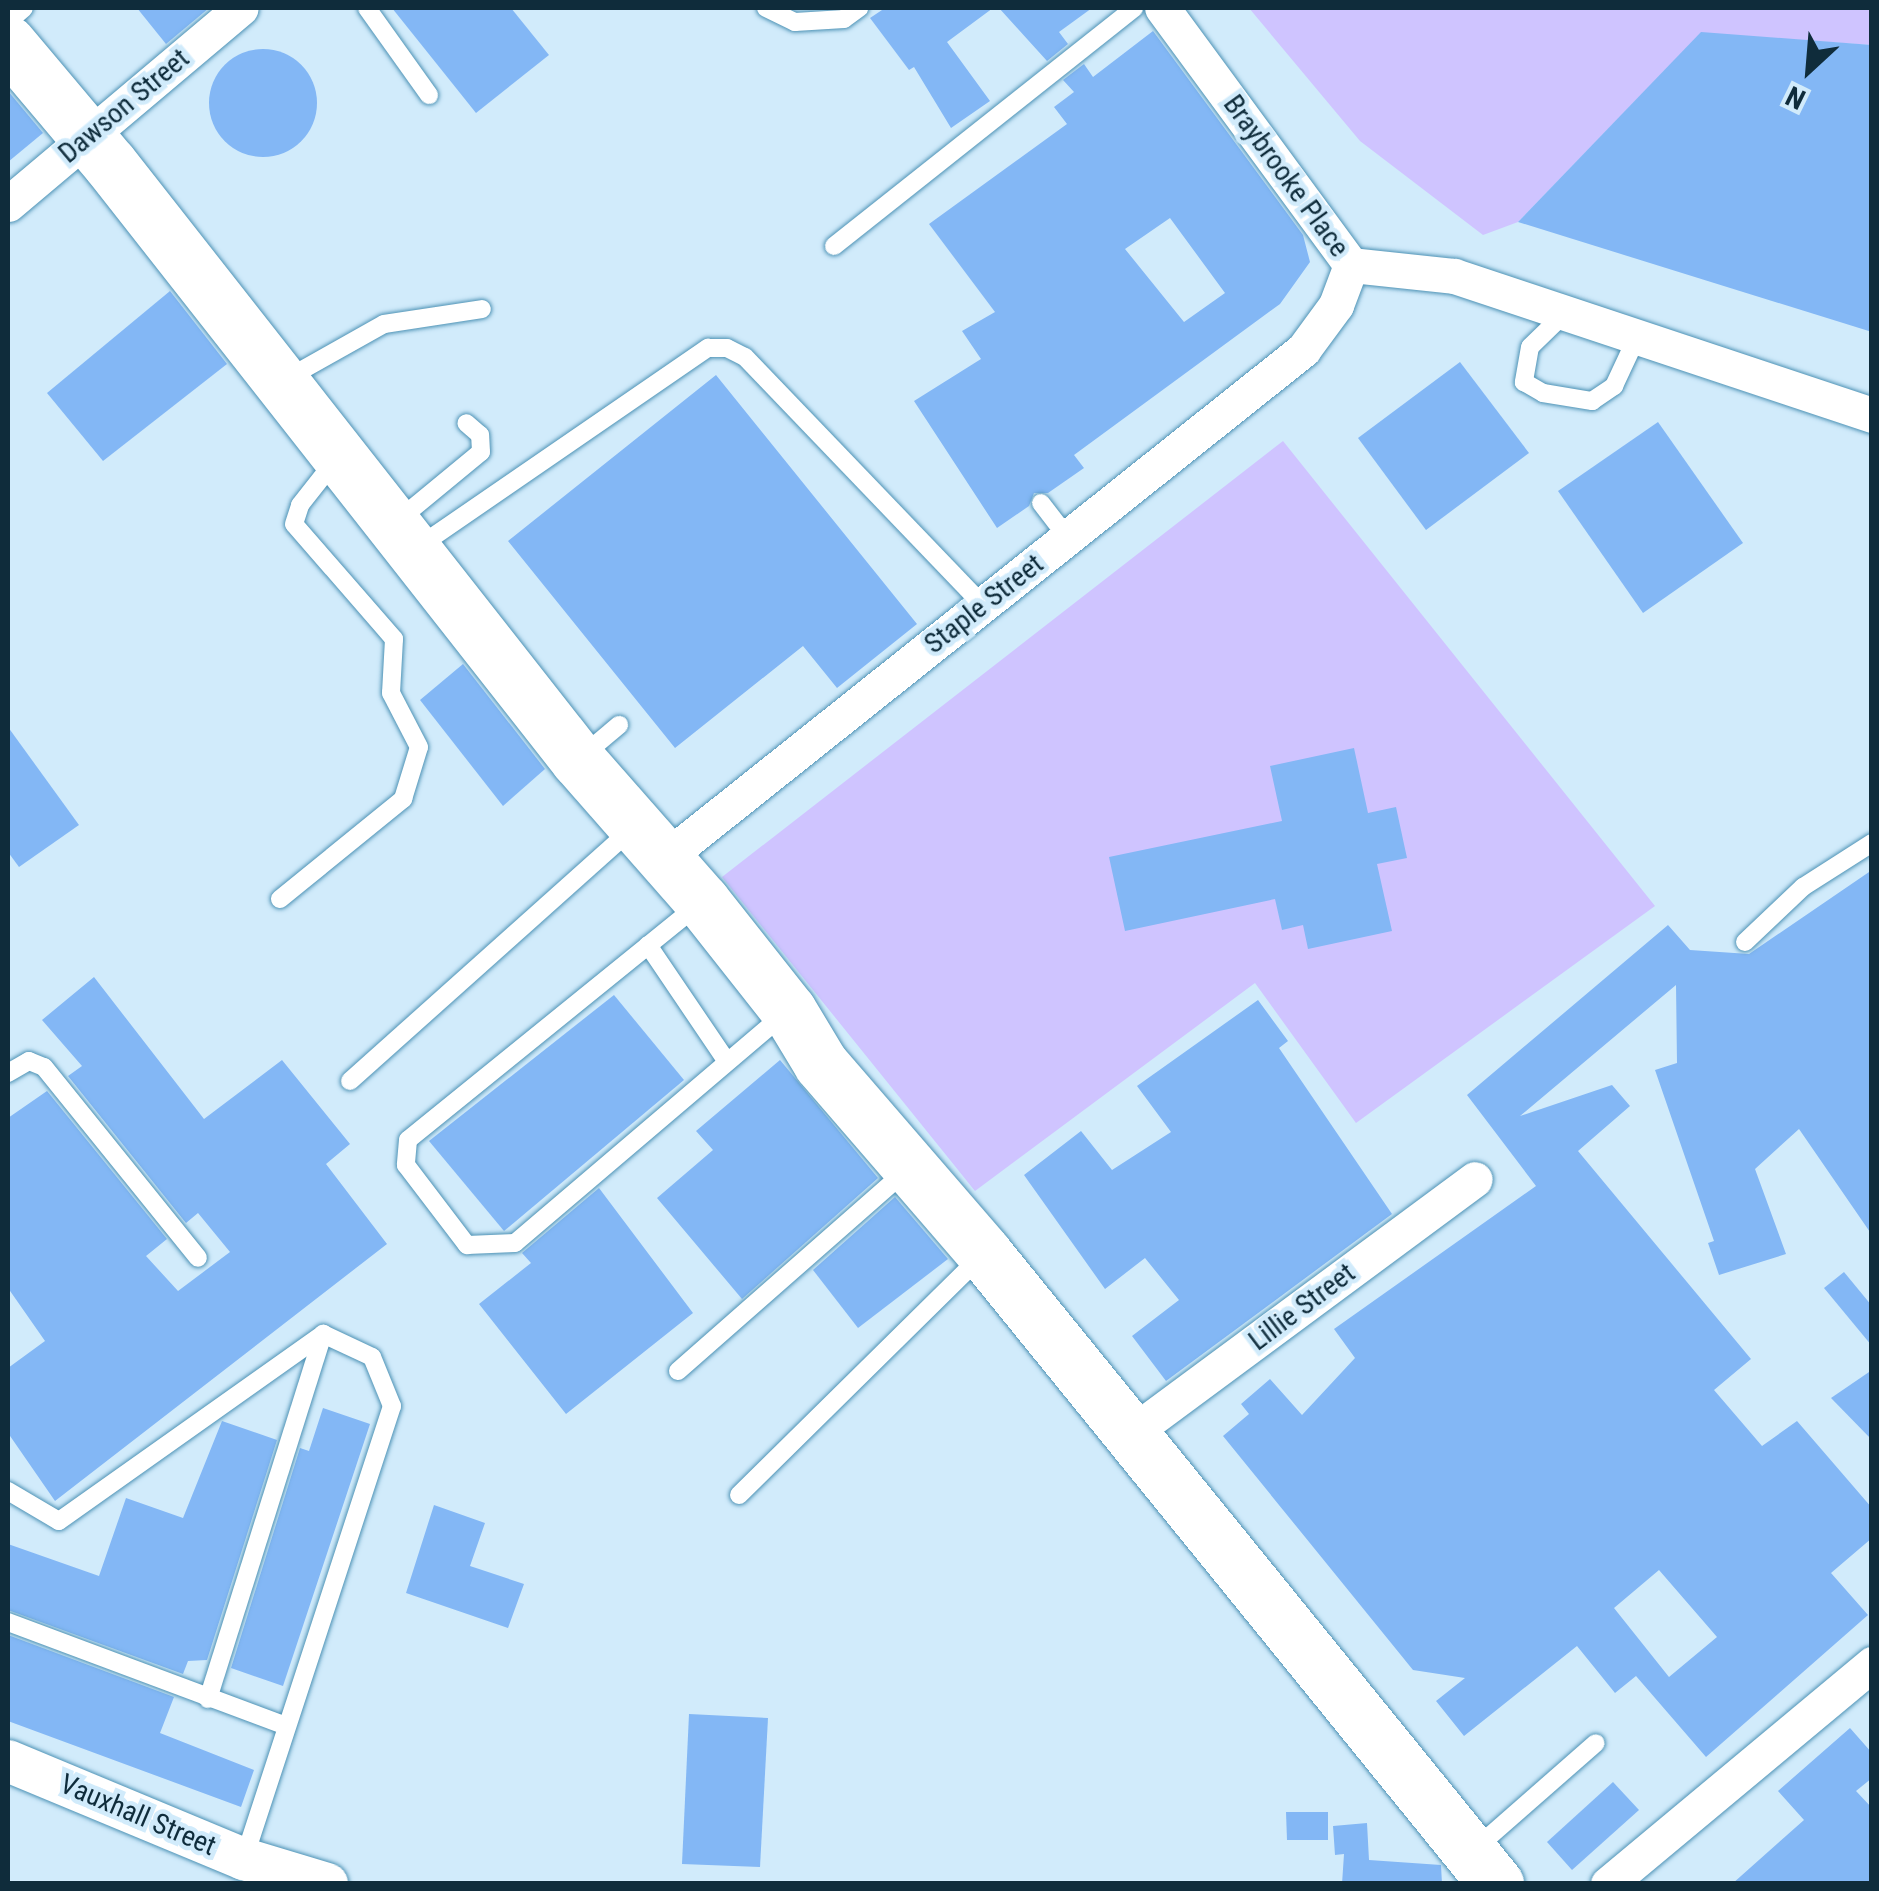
<!DOCTYPE html>
<style>
body{margin:0}
#map{position:relative;width:1879px;height:1891px;overflow:hidden;background:#d1ebfb;font-family:"Roboto Condensed",sans-serif}
div>[style]{position:absolute}
.green>*{inset:0;background:#cfc4ff}
.building>*{inset:0;background:#83b7f5}
.round{border-radius:50%}
.roads{filter:drop-shadow(0 0 2px #4d92b5) drop-shadow(0 0 2px #4d92b5)}
.service>*{height:18px;margin:-9px;padding:0 9px;transform-origin:9px;border-radius:9px;background:#fff}
.minor>*{height:35px;margin:-17.5px;padding:0 17.5px;transform-origin:17.5px;border-radius:17.5px;background:#fff}
.tertiary>*{height:42px;margin:-21px;padding:0 21px;transform-origin:21px;border-radius:21px;background:#fff}
.primary>*{height:55px;margin:-27.5px;padding:0 27.5px;transform-origin:27.5px;border-radius:27.5px;background:#fff}
span{translate:-50% -50%;white-space:nowrap;text-align:center;line-height:1.15;-webkit-text-stroke:9px #d1ebfb;paint-order:stroke}
.street-label{font-size:28px;color:#0f2c3b}
.frame{position:absolute;inset:0;border:10px solid #0f2c3b;pointer-events:none}
.north{position:absolute;left:1759px;top:20px;width:100px;height:100px;-webkit-text-stroke:8px #d1ebfb;paint-order:stroke;rotate:206deg;font-size:28px;font-weight:700;line-height:40px;text-align:center;color:#0f2c3b}
.north::after{content:'';display:block;margin:auto;width:35px;height:45px;background:#0f2c3b;clip-path:polygon(50% 0,100% 100%,50% 72%,0 100%)}
</style>
<div id="map">
<div class="green">
<i style="clip-path:polygon(1249px 8px,1871px 8px,1871px 45px,1701px 33px,1518px 222px,1483px 235px,1360px 141px)"></i>
<i style="clip-path:polygon(1283px 441px,1655px 906px,1356px 1123px,1255px 983px,975px 1191px,722px 877px)"></i>
</div>
<div class="building">
<i style="clip-path:polygon(137px 8px,209px 8px,166px 44px)"></i>
<i style="clip-path:polygon(392px 8px,511px 8px,549px 55px,476px 113px)"></i>
<i style="clip-path:polygon(885px 8px,993px 8px,947px 42px,990px 101px,951px 128px,914px 67px,909px 70px,870px 18px)"></i>
<i style="clip-path:polygon(999px 8px,1092px 8px,1059px 32px,1068px 44px,1047px 61px)"></i>
<i style="clip-path:polygon(evenodd,1153px 31px,1303px 235px,1310px 262px,1280px 304px,1074px 455px,1084px 468px,1048px 493px,1034px 493px,1029px 506px,997px 528px,914px 401px,981px 359px,962px 331px,995px 312px,929px 224px,1067px 124px,1054px 107px,1074px 92px,1063px 80px,1084px 64px,1093px 77px,1153px 31px,1170px 218px,1225px 293px,1184px 322px,1125px 249px,1170px 218px)"></i>
<i style="clip-path:polygon(1701px 32px,1872px 45px,1872px 332px,1518px 222px)"></i>
<i class="round" style="left:209px;top:49px;width:108px;height:108px"></i>
<i style="clip-path:polygon(8px 91px,43px 133px,8px 162px)"></i>
<i style="clip-path:polygon(170px 291px,227px 364px,103px 461px,47px 393px)"></i>
<i style="clip-path:polygon(1460px 362px,1529px 453px,1426px 530px,1358px 438px)"></i>
<i style="clip-path:polygon(716px 375px,917px 624px,837px 688px,803px 646px,675px 748px,508px 541px)"></i>
<i style="clip-path:polygon(1658px 422px,1743px 543px,1643px 613px,1558px 491px)"></i>
<i style="clip-path:polygon(463px 664px,545px 769px,503px 806px,420px 700px)"></i>
<i style="clip-path:polygon(8px 727px,79px 825px,19px 867px,8px 852px)"></i>
<i style="clip-path:polygon(1354px 748px,1368px 813px,1396px 807px,1407px 858px,1377px 864px,1392px 931px,1308px 949px,1303px 925px,1282px 930px,1275px 899px,1125px 931px,1109px 857px,1282px 821px,1270px 766px)"></i>
<i style="clip-path:polygon(evenodd,1872px 870px,1872px 1235px,1799px 1129px,1755px 1169px,1786px 1254px,1719px 1275px,1708px 1243px,1714px 1241px,1655px 1070px,1677px 1063px,1676px 985px,1520px 1116px,1612px 1085px,1630px 1106px,1578px 1151px,1751px 1359px,1714px 1390px,1762px 1446px,1797px 1421px,1872px 1508px,1872px 1538px,1831px 1573px,1868px 1615px,1706px 1757px,1636px 1676px,1615px 1693px,1577px 1646px,1464px 1736px,1436px 1701px,1465px 1678px,1413px 1670px,1223px 1436px,1249px 1414px,1241px 1404px,1270px 1379px,1302px 1415px,1355px 1358px,1334px 1329px,1536px 1186px,1467px 1095px,1668px 925px,1690px 950px,1749px 954px,1872px 870px,1659px 1570px,1717px 1637px,1669px 1677px,1614px 1608px,1659px 1570px)"></i>
<i style="clip-path:polygon(94px 977px,204px 1119px,282px 1060px,350px 1144px,326px 1164px,387px 1244px,55px 1501px,8px 1433px,8px 1368px,45px 1341px,8px 1288px,8px 1118px,47px 1091px,167px 1239px,146px 1256px,178px 1291px,230px 1252px,198px 1213px,186px 1223px,68px 1076px,82px 1066px,42px 1020px)"></i>
<i style="clip-path:polygon(614px 995px,684px 1080px,504px 1231px,429px 1141px)"></i>
<i style="clip-path:polygon(1258px 1000px,1288px 1041px,1279px 1048px,1392px 1214px,1166px 1381px,1132px 1336px,1179px 1300px,1145px 1258px,1105px 1289px,1024px 1175px,1081px 1131px,1112px 1170px,1171px 1132px,1137px 1086px)"></i>
<i style="clip-path:polygon(780px 1060px,878px 1178px,742px 1299px,657px 1198px,713px 1150px,696px 1131px)"></i>
<i style="clip-path:polygon(599px 1188px,693px 1313px,566px 1414px,479px 1304px,531px 1263px,522px 1253px)"></i>
<i style="clip-path:polygon(895px 1197px,948px 1259px,858px 1328px,813px 1270px)"></i>
<i style="clip-path:polygon(1844px 1272px,1872px 1306px,1872px 1346px,1824px 1288px)"></i>
<i style="clip-path:polygon(1872px 1370px,1872px 1440px,1831px 1398px)"></i>
<i style="clip-path:polygon(323px 1408px,370px 1424px,283px 1686px,231px 1668px,300px 1448px,309px 1451px)"></i>
<i style="clip-path:polygon(222px 1421px,277px 1440px,207px 1660px,188px 1661px,183px 1674px,8px 1610px,8px 1544px,99px 1576px,126px 1498px,183px 1518px)"></i>
<i style="clip-path:polygon(434px 1505px,485px 1523px,470px 1566px,524px 1584px,508px 1628px,406px 1593px)"></i>
<i style="clip-path:polygon(8px 1635px,174px 1697px,160px 1733px,254px 1770px,241px 1807px,8px 1721px)"></i>
<i style="clip-path:polygon(689px 1714px,768px 1718px,760px 1867px,682px 1864px)"></i>
<i style="clip-path:polygon(1850px 1728px,1872px 1753px,1872px 1778px,1856px 1791px,1872px 1808px,1872px 1884px,1732px 1884px,1804px 1820px,1778px 1791px)"></i>
<i style="clip-path:polygon(1613px 1782px,1639px 1810px,1572px 1870px,1547px 1842px)"></i>
<i style="clip-path:polygon(1286px 1812px,1328px 1812px,1328px 1840px,1287px 1840px)"></i>
<i style="clip-path:polygon(1367px 1823px,1369px 1860px,1441px 1865px,1442px 1884px,1342px 1884px,1344px 1854px,1335px 1855px,1333px 1826px)"></i>
</div>
<div class="roads">
<div class="service">
<i style="left:367px;top:8px;width:107px;rotate:54.5deg"></i>
<i style="left:766px;top:8px;width:32px;rotate:26deg"></i>
<i style="left:795px;top:22px;width:49px;rotate:-3.5deg"></i>
<i style="left:844px;top:19px;width:19px;rotate:-36deg"></i>
<i style="left:8px;top:22px;width:21px;rotate:-41deg"></i>
<i style="left:834px;top:246px;width:383px;rotate:-38.4deg"></i>
<i style="left:1564px;top:314px;width:47px;rotate:135.9deg"></i>
<i style="left:1530px;top:347px;width:36px;rotate:100deg"></i>
<i style="left:1524px;top:382px;width:22px;rotate:30deg"></i>
<i style="left:1543px;top:393px;width:50px;rotate:9.3deg"></i>
<i style="left:1592px;top:401px;width:27px;rotate:-34deg"></i>
<i style="left:1614px;top:386px;width:50px;rotate:-65deg"></i>
<i style="left:286px;top:379px;width:112px;rotate:-29.3deg"></i>
<i style="left:384px;top:324px;width:99px;rotate:-8.7deg"></i>
<i style="left:1041px;top:503px;width:44px;rotate:52.4deg"></i>
<i style="left:396px;top:522px;width:110px;rotate:-39.5deg"></i>
<i style="left:481px;top:452px;width:17px;rotate:-93deg"></i>
<i style="left:480px;top:435px;width:18px;rotate:-139deg"></i>
<i style="left:418px;top:547px;width:352px;rotate:-34.5deg"></i>
<i style="left:708px;top:348px;width:19px"></i>
<i style="left:727px;top:348px;width:20px;rotate:27deg"></i>
<i style="left:745px;top:357px;width:344px;rotate:46.2deg"></i>
<i style="left:581px;top:757px;width:50px;rotate:-40.1deg"></i>
<i style="left:280px;top:899px;width:159px;rotate:-39.1deg"></i>
<i style="left:403px;top:799px;width:54px;rotate:-72.9deg"></i>
<i style="left:419px;top:747px;width:61px;rotate:-117.4deg"></i>
<i style="left:391px;top:693px;width:54px;rotate:-86.8deg"></i>
<i style="left:394px;top:639px;width:152px;rotate:-131deg"></i>
<i style="left:294px;top:524px;width:20px;rotate:-72deg"></i>
<i style="left:300px;top:505px;width:55px;rotate:-51.7deg"></i>
<i style="left:698px;top:905px;width:373px;rotate:141deg"></i>
<i style="left:408px;top:1140px;width:25px;rotate:95deg"></i>
<i style="left:406px;top:1165px;width:101px;rotate:52.7deg"></i>
<i style="left:467px;top:1245px;width:48px;rotate:-2.4deg"></i>
<i style="left:515px;top:1243px;width:352px;rotate:-40.4deg"></i>
<i style="left:1745px;top:942px;width:80px;rotate:-43.5deg"></i>
<i style="left:1803px;top:887px;width:82px;rotate:-32.5deg"></i>
<i style="left:648px;top:945px;width:139px;rotate:55.9deg"></i>
<i style="left:8px;top:1073px;width:24px;rotate:-30deg"></i>
<i style="left:29px;top:1061px;width:16px;rotate:22deg"></i>
<i style="left:44px;top:1067px;width:245px;rotate:51.1deg"></i>
<i style="left:350px;top:1081px;width:380px;rotate:-41.8deg"></i>
<i style="left:678px;top:1371px;width:303px;rotate:-41.3deg"></i>
<i style="left:8px;top:1491px;width:59px;rotate:30.5deg"></i>
<i style="left:59px;top:1521px;width:324px;rotate:-35.3deg"></i>
<i style="left:739px;top:1495px;width:339px;rotate:-44.6deg"></i>
<i style="left:8px;top:1622px;width:297px;rotate:20.5deg"></i>
<i style="left:208px;top:1699px;width:383px;rotate:-72.5deg"></i>
<i style="left:323px;top:1334px;width:54px;rotate:25.1deg"></i>
<i style="left:372px;top:1357px;width:53px;rotate:67.8deg"></i>
<i style="left:392px;top:1406px;width:477px;rotate:108.1deg"></i>
<i style="left:1476px;top:1848px;width:159px;rotate:-41.2deg"></i>
</div>
<div class="minor">
<i style="left:8px;top:204px;width:304px;rotate:-40.1deg"></i>
<i style="left:1351px;top:265px;width:104px;rotate:6.1deg"></i>
<i style="left:1454px;top:276px;width:441px;rotate:18.4deg"></i>
<i style="left:665px;top:858px;width:816px;rotate:-38.53deg"></i>
<i style="left:1303px;top:350px;width:56px;rotate:-53.7deg"></i>
<i style="left:1336px;top:305px;width:43px;rotate:-69.4deg"></i>
<i style="left:1351px;top:265px;width:319px;rotate:-126.3deg"></i>
<i style="left:1129px;top:1435px;width:430px;rotate:-36.5deg"></i>
<i style="left:1608px;top:1884px;width:344px;rotate:-39.8deg"></i>
</div>
<div class="tertiary">
<i style="left:8px;top:1761px;width:256px;rotate:22.6deg"></i>
<i style="left:244px;top:1859px;width:87px;rotate:16.8deg"></i>
</div>
<div class="primary">
<i style="left:8px;top:43px;width:158px;rotate:49.9deg"></i>
<i style="left:110px;top:164px;width:758px;rotate:51.86deg"></i>
<i style="left:578px;top:760px;width:188px;rotate:48.7deg"></i>
<i style="left:702px;top:901px;width:140px;rotate:51.7deg"></i>
<i style="left:789px;top:1011px;width:62px;rotate:58.9deg"></i>
<i style="left:821px;top:1064px;width:250px;rotate:49.2deg"></i>
<i style="left:984px;top:1253px;width:813px;rotate:50.94deg"></i>
</div>
</div>
<div class="street-label">
<span style="left:124px;top:106px;rotate:-40deg">Dawson Street</span>
<span style="left:1286px;top:176px;rotate:54deg">Braybrooke Place</span>
<span style="left:984px;top:604px;rotate:-38deg">Staple Street</span>
<span style="left:1302px;top:1307px;rotate:-37deg">Lillie Street</span>
<span style="left:138px;top:1815px;rotate:23deg">Vauxhall Street</span>
</div>
<div class="frame"></div>
<div class="north">N</div>
</div>
